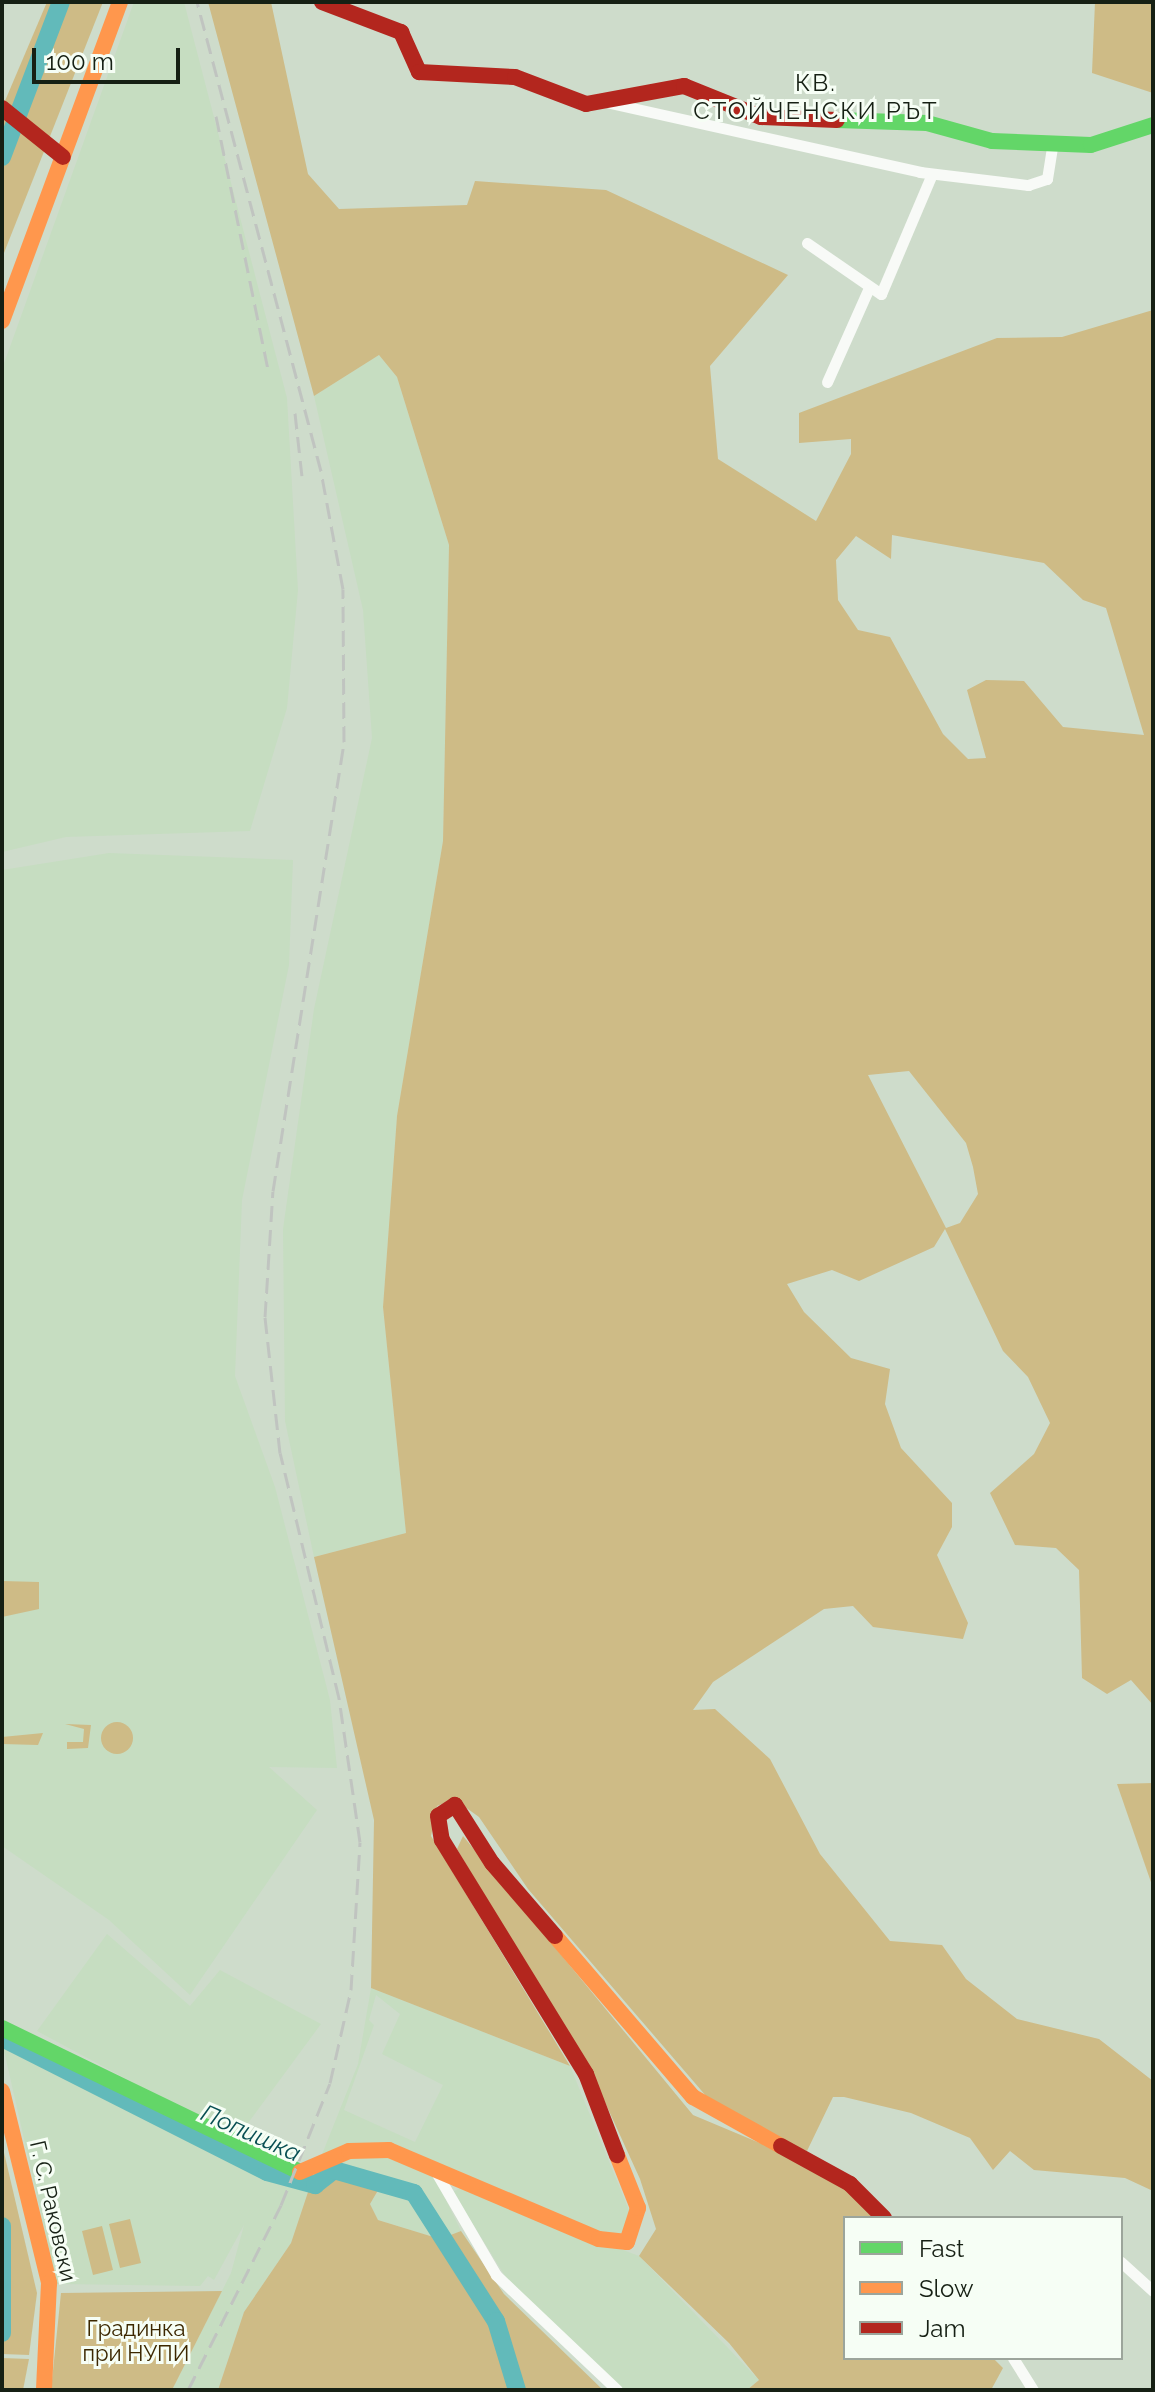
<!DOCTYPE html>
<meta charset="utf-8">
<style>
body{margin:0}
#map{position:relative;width:1155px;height:2392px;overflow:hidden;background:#cedccb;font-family:Raleway,sans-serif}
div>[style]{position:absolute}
.built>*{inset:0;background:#c6ddc1}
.green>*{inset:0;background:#cebb86}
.round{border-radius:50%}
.river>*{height:18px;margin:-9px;padding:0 9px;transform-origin:9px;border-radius:9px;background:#62baba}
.street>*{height:11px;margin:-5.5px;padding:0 5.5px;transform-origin:5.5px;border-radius:5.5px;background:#f8faf7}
.fast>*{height:16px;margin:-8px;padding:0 8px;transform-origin:8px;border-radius:8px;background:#63d668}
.slow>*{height:16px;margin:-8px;padding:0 8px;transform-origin:8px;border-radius:8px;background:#ff974d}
.jam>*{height:16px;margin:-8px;padding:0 8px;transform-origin:8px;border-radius:8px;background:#b3261e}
.rail>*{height:3px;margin-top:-1.5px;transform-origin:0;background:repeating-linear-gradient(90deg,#c0c4c0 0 16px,transparent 0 24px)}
span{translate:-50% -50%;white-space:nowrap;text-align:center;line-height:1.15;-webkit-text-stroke:6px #f6fef5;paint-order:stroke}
.street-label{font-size:22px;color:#162014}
.park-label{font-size:22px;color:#3c2700}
.neighbourhood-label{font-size:24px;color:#162014;letter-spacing:2px}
.water-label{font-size:24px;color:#094f53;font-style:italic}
.frame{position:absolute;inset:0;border:4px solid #162014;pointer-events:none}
.legend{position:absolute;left:843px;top:2216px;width:280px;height:144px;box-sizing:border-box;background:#f6fef5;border:2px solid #9ca59b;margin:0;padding:10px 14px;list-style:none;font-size:24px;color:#162014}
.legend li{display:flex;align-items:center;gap:16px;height:40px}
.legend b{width:40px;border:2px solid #9ca59b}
.scale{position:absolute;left:32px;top:48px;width:148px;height:36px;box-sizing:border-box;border:4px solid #162014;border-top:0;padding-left:10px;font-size:24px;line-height:28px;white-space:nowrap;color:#162014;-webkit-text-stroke:6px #f6fef5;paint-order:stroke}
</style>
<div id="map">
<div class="built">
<i style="clip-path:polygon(134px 2px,184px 2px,287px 398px,298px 590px,287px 708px,250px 831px,66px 837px,2px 852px,2px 369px)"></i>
<i style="clip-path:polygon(379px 355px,397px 377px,449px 545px,443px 841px,397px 1116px,383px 1307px,406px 1533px,314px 1557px,285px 1421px,283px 1229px,314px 1009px,372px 738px,363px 610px,314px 396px)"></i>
<i style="clip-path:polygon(109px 853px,293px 860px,289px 965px,242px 1200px,235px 1376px,275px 1487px,330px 1700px,337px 1768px,269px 1767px,317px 1810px,190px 1995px,109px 1920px,2px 1846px,2px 870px)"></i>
<i style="clip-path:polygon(107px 1934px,190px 2006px,220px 1970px,321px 2024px,237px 2138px,37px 2031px)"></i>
<i style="clip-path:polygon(evenodd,371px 1988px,570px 2066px,635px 2225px,626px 2239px,607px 2238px,435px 2177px,461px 2231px,440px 2239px,378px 2220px,370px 2204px,380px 2188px,342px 2175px,313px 2177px,291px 2243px,244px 2312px,218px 2390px,172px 2390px,231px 2273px,244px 2225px,214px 2280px,208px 2276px,200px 2286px,57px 2284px,2px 2042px,271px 2177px,278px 2167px,313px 2177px,358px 2064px,371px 1988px,376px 1995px,400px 2014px,382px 2054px,443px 2085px,415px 2142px,344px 2110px,374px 2025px,369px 2020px,376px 1995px)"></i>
<i style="clip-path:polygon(460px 2188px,639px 2256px,759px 2380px,747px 2390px,621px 2390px,510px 2284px,453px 2192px)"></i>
</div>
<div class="green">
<i style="clip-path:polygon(47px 2px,103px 2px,2px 258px,2px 108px)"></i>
<i style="clip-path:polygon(evenodd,208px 2px,271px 2px,308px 174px,339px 209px,467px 205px,475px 181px,606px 190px,788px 275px,710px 366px,718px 459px,816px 521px,851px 454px,851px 439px,799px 443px,799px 413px,997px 338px,1062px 337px,1153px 310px,1153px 1705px,1131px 1680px,1107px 1694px,1082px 1678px,1079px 1570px,1056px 1548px,1015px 1545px,990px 1493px,1034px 1454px,1050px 1423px,1028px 1377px,1003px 1351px,945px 1229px,934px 1247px,859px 1281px,832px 1270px,787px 1284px,804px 1312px,851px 1358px,890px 1369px,885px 1404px,901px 1448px,952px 1503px,952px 1527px,937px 1555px,968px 1623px,963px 1639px,873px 1627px,853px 1606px,824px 1609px,713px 1682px,693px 1710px,715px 1709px,770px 1759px,820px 1854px,890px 1941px,942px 1945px,966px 1979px,1017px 2019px,1099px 2039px,1153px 2081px,1153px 2191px,1125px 2178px,1034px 2170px,1010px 2151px,993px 2170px,970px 2138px,911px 2113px,844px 2097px,833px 2097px,807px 2151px,719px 2111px,528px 1889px,479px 1817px,454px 1799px,437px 1806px,431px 1836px,570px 2066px,371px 1988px,374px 1820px,314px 1557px,406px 1533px,383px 1307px,397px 1116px,443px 841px,449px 545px,397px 377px,379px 355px,314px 396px,208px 2px,892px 535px,1044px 563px,1083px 600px,1106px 608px,1144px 735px,1063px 727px,1024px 681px,986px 680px,967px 690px,986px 758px,968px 759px,943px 734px,890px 637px,858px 630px,838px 600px,836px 560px,856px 536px,891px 559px,892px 535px,208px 2px,909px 1071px,966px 1143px,973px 1167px,978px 1194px,960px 1223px,946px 1228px,868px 1075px,909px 1071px)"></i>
<i style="clip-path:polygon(1095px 2px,1153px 2px,1153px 93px,1092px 73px)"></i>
<i style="clip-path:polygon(2px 1581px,39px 1582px,39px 1609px,2px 1617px)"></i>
<i class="round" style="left:101px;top:1722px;width:32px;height:32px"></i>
<i style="clip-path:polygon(65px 1724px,91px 1725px,88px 1748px,67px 1749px,67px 1742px,83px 1742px,84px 1729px)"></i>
<i style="clip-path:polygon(43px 1733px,38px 1745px,2px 1744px,2px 1737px)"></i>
<i style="clip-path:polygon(1153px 1783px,1153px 1888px,1117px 1784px)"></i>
<i style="clip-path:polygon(463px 1836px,693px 2115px,824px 2170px,882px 2218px,845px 2218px,845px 2358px,993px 2358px,1003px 2368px,991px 2390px,747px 2390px,759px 2380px,729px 2343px,639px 2256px,656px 2229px,640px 2179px,604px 2100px,457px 1849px)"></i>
<i style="clip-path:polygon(2px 2033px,278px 2167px,272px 2177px,33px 2061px,2px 2042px)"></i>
<i style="clip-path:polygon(2px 2144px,37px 2293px,29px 2355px,2px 2354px)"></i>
<i style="clip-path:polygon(342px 2175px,380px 2187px,370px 2204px,378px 2220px,440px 2239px,461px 2231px,504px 2294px,603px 2390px,218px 2390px,244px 2312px,291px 2243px,313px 2177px)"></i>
<i style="clip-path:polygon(130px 2219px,141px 2263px,120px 2268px,109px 2224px)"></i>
<i style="clip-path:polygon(102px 2226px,113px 2270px,93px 2275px,82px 2231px)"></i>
<i style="clip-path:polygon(222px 2291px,172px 2390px,51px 2390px,61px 2293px)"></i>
<i style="clip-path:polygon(2px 2358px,29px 2359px,23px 2390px,2px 2390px)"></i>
</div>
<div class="river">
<i style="left:2px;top:157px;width:166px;rotate:-69.2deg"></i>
<i style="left:2px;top:2038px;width:297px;rotate:26.8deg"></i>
<i style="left:267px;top:2172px;width:50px;rotate:15.2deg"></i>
<i style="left:315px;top:2185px;width:24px;rotate:-38deg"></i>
<i style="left:334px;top:2170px;width:83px;rotate:16deg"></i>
<i style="left:414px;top:2193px;width:152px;rotate:57.4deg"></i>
<i style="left:496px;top:2321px;width:72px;rotate:73.1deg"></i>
<i style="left:2px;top:2226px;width:107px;rotate:90deg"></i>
</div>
<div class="street">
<i style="left:610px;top:103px;width:318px;rotate:12.5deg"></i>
<i style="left:920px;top:172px;width:109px;rotate:6.9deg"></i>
<i style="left:1028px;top:185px;width:20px;rotate:-18deg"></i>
<i style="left:1047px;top:179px;width:36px;rotate:-81deg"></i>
<i style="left:807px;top:243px;width:90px;rotate:34.6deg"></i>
<i style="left:881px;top:294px;width:130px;rotate:-67deg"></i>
<i style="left:827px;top:382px;width:101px;rotate:-66deg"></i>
<i style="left:433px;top:2167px;width:125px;rotate:59.7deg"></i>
<i style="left:496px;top:2275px;width:167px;rotate:43.5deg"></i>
<i style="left:1121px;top:2262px;width:43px;rotate:42.2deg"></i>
<i style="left:1013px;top:2358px;width:38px;rotate:58deg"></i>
</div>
<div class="fast">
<i style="left:837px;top:120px;width:90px;rotate:1.9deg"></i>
<i style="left:927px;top:123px;width:67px;rotate:15.5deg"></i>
<i style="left:992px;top:141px;width:99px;rotate:2.3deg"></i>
<i style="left:1091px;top:145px;width:65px;rotate:-17.9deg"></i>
<i style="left:2px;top:2028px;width:331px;rotate:25.8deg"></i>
</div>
<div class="slow">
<i style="left:2px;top:321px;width:340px;rotate:-69.7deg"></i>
<i style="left:555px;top:1936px;width:212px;rotate:49.4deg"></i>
<i style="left:693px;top:2097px;width:101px;rotate:29.1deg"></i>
<i style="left:2px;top:2091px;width:198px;rotate:76.2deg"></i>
<i style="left:49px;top:2283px;width:107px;rotate:92.7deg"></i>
<i style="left:300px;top:2172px;width:53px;rotate:-23.2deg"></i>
<i style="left:349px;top:2151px;width:40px;rotate:-1.4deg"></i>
<i style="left:389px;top:2150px;width:228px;rotate:23deg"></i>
<i style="left:599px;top:2239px;width:28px;rotate:6deg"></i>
<i style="left:627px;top:2242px;width:36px;rotate:-72deg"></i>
<i style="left:638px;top:2208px;width:57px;rotate:-111.6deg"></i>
</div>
<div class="jam">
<i style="left:322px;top:2px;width:85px;rotate:20.8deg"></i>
<i style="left:401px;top:32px;width:44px;rotate:65.8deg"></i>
<i style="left:419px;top:72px;width:96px;rotate:3deg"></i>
<i style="left:515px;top:77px;width:76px;rotate:20.8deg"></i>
<i style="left:586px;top:104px;width:100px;rotate:-10.4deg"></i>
<i style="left:684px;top:86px;width:83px;rotate:21.9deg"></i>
<i style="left:761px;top:117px;width:76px;rotate:2.3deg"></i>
<i style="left:2px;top:108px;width:78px;rotate:38.8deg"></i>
<i style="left:555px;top:1936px;width:96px;rotate:-130.8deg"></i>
<i style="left:492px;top:1863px;width:69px;rotate:-122.5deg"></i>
<i style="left:455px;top:1805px;width:20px;rotate:147deg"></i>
<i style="left:438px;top:1816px;width:24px;rotate:81deg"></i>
<i style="left:442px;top:1840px;width:275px;rotate:58.4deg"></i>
<i style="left:586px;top:2074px;width:87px;rotate:69.1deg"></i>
<i style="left:781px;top:2146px;width:79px;rotate:28.8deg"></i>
<i style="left:850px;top:2184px;width:48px;rotate:45deg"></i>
</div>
<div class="rail">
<i style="left:216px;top:116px;width:258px;rotate:78.4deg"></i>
<i style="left:295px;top:413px;width:63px;rotate:83.7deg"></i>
<i style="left:188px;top:2390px;width:207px;rotate:-63.3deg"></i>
<i style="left:281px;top:2205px;width:131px;rotate:-68.1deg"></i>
<i style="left:330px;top:2083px;width:95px;rotate:-77.3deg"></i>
<i style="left:351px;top:1990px;width:148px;rotate:-86.5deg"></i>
<i style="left:360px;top:1842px;width:146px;rotate:-98.3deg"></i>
<i style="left:339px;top:1698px;width:252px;rotate:-103.5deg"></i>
<i style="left:280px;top:1453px;width:137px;rotate:-96.3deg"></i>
<i style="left:265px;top:1317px;width:126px;rotate:-86.4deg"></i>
<i style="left:273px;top:1191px;width:455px;rotate:-81deg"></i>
<i style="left:344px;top:742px;width:153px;rotate:-90.4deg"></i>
<i style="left:343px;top:589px;width:120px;rotate:-100.6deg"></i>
<i style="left:321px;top:471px;width:485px;rotate:-104.8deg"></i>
</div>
<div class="street-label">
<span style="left:53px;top:2211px;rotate:77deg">Г. С. Раковски</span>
</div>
<div class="park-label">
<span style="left:136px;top:2341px">Градинка<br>при НУПИ</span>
</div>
<div class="neighbourhood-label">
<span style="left:816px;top:97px">КВ.<br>СТОЙЧЕНСКИ РЪТ</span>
</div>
<div class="water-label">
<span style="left:251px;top:2133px;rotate:24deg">Попишка</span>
</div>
<div class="frame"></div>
<ul class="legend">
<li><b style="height:10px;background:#63d668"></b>Fast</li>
<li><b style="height:10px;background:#ff974d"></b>Slow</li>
<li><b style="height:10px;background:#b3261e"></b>Jam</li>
</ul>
<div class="scale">100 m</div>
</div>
